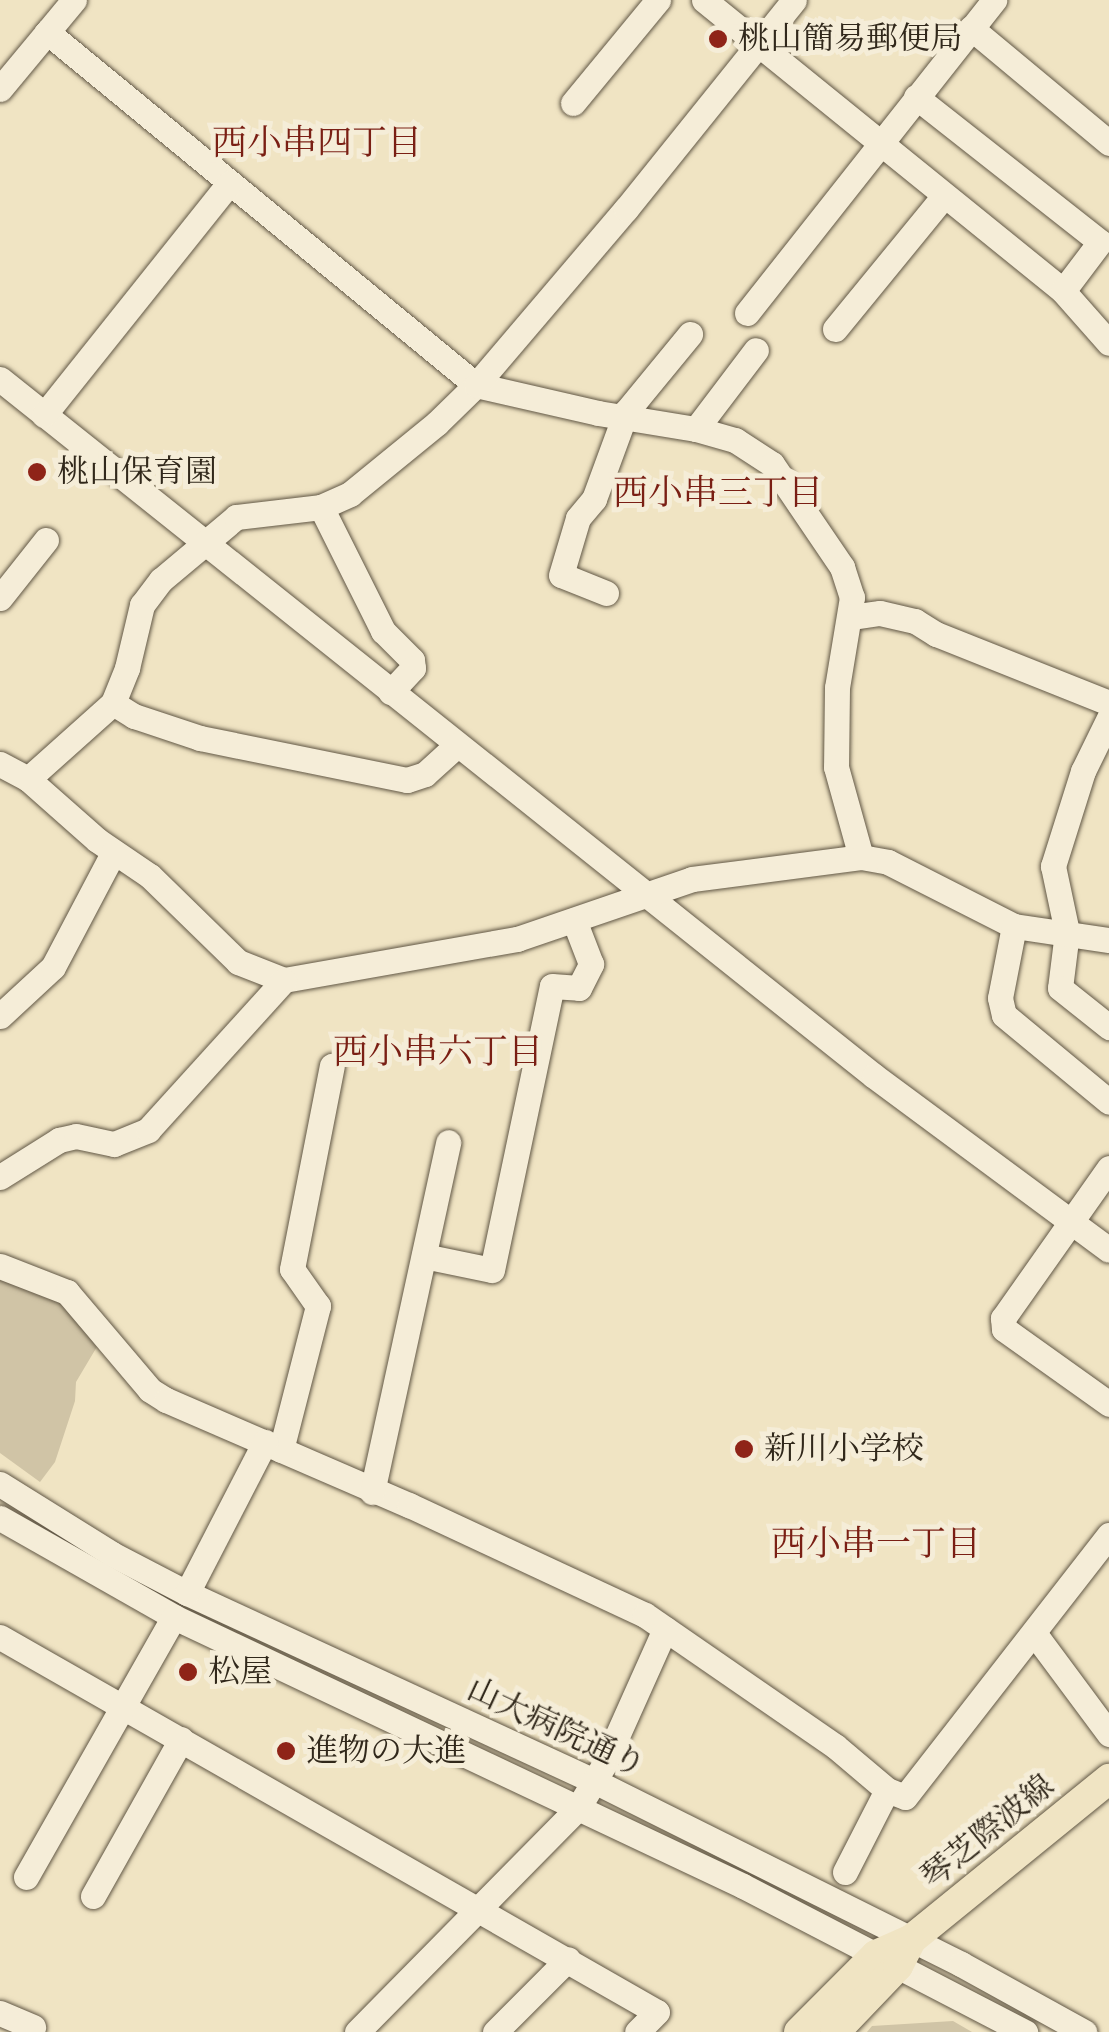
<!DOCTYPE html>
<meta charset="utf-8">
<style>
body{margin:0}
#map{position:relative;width:1109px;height:2032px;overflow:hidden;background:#f0e4c3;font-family:"IM FELL Double Pica","Noto Serif JP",serif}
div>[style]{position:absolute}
.green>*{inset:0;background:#d0c4a6}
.roads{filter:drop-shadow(0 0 2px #615745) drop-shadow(0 0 2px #615745)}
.minor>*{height:25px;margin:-12.5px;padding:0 12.5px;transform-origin:12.5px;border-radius:12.5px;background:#f5edd8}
.major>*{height:30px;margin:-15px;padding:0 15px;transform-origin:15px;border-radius:15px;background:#f0e4c3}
.dots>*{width:28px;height:28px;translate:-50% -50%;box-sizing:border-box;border:5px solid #f5edd8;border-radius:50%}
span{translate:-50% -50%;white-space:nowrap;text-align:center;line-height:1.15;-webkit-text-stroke:10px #f5edd8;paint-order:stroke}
.poi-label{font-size:32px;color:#31281b}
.left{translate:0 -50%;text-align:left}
.street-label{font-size:32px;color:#31281b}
.neighbourhood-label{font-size:35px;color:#7a1f14}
</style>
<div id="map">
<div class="green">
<i style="clip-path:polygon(0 1276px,66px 1302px,98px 1345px,76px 1382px,75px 1401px,55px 1462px,40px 1482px,0 1453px)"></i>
<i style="clip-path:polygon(953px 2021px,972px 2032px,867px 2032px,872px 2026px)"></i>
</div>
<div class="roads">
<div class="minor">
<i style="left:704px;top:0;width:462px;rotate:39deg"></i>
<i style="left:1063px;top:291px;width:69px;rotate:48.5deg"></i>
<i style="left:971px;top:28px;width:180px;rotate:39.8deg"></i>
<i style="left:47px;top:32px;width:556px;rotate:39.45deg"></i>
<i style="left:476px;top:385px;width:125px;rotate:12.9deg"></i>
<i style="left:598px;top:413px;width:99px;rotate:9.3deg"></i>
<i style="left:696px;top:429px;width:41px;rotate:15.8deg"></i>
<i style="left:735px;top:440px;width:44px;rotate:33deg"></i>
<i style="left:772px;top:464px;width:125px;rotate:55.8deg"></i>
<i style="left:842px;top:567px;width:32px;rotate:72deg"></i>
<i style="left:852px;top:597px;width:92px;rotate:99.4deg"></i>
<i style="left:837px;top:688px;width:79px;rotate:90.7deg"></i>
<i style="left:836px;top:767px;width:93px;rotate:74.5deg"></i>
<i style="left:0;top:89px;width:116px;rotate:-50.3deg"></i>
<i style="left:916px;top:97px;width:234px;rotate:38.2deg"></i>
<i style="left:1100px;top:242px;width:61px;rotate:127.1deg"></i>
<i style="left:573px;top:103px;width:134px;rotate:-50.5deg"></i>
<i style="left:747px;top:313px;width:399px;rotate:-51.7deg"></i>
<i style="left:835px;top:329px;width:171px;rotate:-50.7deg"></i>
<i style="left:0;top:379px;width:1118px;rotate:38.57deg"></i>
<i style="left:874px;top:1076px;width:292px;rotate:36.5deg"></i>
<i style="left:44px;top:415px;width:297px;rotate:-51.4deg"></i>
<i style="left:696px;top:429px;width:99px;rotate:-52.8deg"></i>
<i style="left:321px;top:507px;width:139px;rotate:63.4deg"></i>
<i style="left:383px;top:631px;width:41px;rotate:45deg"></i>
<i style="left:412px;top:660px;width:8px;rotate:83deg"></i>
<i style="left:413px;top:668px;width:33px;rotate:133deg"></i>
<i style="left:606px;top:593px;width:48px;rotate:-158.2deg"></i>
<i style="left:561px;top:575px;width:59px;rotate:-73.4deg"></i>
<i style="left:578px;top:518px;width:25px;rotate:-50deg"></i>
<i style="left:594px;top:499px;width:93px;rotate:-69.8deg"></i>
<i style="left:626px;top:412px;width:101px;rotate:-50.6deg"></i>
<i style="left:0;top:598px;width:74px;rotate:-51.6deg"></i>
<i style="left:851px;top:617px;width:29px;rotate:-8deg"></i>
<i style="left:880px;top:613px;width:36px;rotate:13deg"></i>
<i style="left:915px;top:621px;width:25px;rotate:32deg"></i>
<i style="left:936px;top:634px;width:186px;rotate:21.7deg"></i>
<i style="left:113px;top:703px;width:25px;rotate:32deg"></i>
<i style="left:134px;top:716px;width:70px;rotate:18.4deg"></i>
<i style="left:200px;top:738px;width:211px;rotate:11.5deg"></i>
<i style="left:407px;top:780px;width:19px;rotate:-18deg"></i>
<i style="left:425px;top:774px;width:43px;rotate:-42.2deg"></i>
<i style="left:1109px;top:718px;width:59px;rotate:116.1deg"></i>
<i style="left:1083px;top:771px;width:100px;rotate:107.5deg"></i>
<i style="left:1053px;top:866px;width:67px;rotate:78deg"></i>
<i style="left:1067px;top:932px;width:56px;rotate:97.1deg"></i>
<i style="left:1060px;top:988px;width:63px;rotate:38.5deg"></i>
<i style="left:0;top:764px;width:32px;rotate:28deg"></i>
<i style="left:28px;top:779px;width:92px;rotate:41.5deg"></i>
<i style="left:97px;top:840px;width:64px;rotate:34.2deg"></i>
<i style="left:150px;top:876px;width:123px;rotate:44.3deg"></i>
<i style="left:238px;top:962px;width:49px;rotate:21.4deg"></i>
<i style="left:284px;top:980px;width:237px;rotate:-10deg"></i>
<i style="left:517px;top:939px;width:185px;rotate:-18.9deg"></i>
<i style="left:692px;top:879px;width:170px;rotate:-7.4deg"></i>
<i style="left:861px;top:857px;width:27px;rotate:10deg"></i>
<i style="left:888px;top:862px;width:141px;rotate:26.9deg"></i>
<i style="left:1014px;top:926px;width:96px;rotate:8.4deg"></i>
<i style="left:28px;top:779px;width:114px;rotate:-41.8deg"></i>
<i style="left:113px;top:703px;width:38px;rotate:-68deg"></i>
<i style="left:127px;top:668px;width:65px;rotate:-76.6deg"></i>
<i style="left:142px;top:605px;width:31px;rotate:-53deg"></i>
<i style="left:161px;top:580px;width:98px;rotate:-40deg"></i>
<i style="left:236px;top:517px;width:86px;rotate:-6.7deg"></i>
<i style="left:321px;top:507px;width:32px;rotate:-24deg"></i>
<i style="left:350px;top:494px;width:112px;rotate:-39.2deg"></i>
<i style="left:437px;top:423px;width:54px;rotate:-44.3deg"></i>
<i style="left:476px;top:385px;width:231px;rotate:-49.6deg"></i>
<i style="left:626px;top:209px;width:268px;rotate:-51.2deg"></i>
<i style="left:1014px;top:926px;width:73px;rotate:101deg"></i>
<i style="left:1000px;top:998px;width:17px;rotate:77deg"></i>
<i style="left:1004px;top:1015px;width:136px;rotate:39.6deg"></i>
<i style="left:0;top:1016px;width:72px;rotate:-42.8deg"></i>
<i style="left:53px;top:967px;width:129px;rotate:-62.2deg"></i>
<i style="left:1109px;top:1168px;width:184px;rotate:125.2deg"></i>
<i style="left:1003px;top:1318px;width:11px;rotate:85deg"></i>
<i style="left:1004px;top:1329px;width:129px;rotate:35.5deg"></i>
<i style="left:0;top:1177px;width:70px;rotate:-32.1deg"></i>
<i style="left:59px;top:1140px;width:17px;rotate:-13deg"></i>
<i style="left:76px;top:1136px;width:39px;rotate:12deg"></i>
<i style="left:114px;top:1144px;width:37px;rotate:-22deg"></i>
<i style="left:148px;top:1130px;width:202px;rotate:-47.8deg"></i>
<i style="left:424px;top:1256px;width:69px;rotate:11.6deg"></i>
<i style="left:492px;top:1270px;width:290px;rotate:-78.1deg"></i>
<i style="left:552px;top:986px;width:27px;rotate:4deg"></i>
<i style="left:579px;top:988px;width:27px;rotate:-63deg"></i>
<i style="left:591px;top:964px;width:47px;rotate:-111.1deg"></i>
<i style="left:0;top:1266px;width:72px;rotate:21.2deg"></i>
<i style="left:67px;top:1292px;width:128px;rotate:49.7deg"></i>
<i style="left:150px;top:1390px;width:19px;rotate:32deg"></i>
<i style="left:166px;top:1400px;width:265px;rotate:23.4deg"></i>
<i style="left:409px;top:1505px;width:260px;rotate:25deg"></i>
<i style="left:645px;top:1615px;width:231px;rotate:34.6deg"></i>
<i style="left:835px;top:1746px;width:68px;rotate:40.2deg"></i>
<i style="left:887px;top:1790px;width:19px;rotate:21deg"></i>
<i style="left:905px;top:1797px;width:332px;rotate:-52.1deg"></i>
<i style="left:281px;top:1450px;width:149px;rotate:-75.6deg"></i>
<i style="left:318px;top:1306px;width:45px;rotate:-125.1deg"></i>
<i style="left:292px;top:1269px;width:207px;rotate:-78.9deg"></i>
<i style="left:0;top:1484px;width:132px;rotate:32deg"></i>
<i style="left:112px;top:1554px;width:85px;rotate:27.5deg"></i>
<i style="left:187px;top:1593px;width:448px;rotate:24.8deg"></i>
<i style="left:594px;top:1781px;width:410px;rotate:26.5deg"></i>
<i style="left:961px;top:1964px;width:141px;rotate:28.9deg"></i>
<i style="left:372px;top:1492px;width:358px;rotate:-77.7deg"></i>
<i style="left:0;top:1518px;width:200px;rotate:29.6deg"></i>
<i style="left:174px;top:1617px;width:629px;rotate:25.3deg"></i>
<i style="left:743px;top:1886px;width:318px;rotate:27.4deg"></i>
<i style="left:187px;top:1593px;width:170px;rotate:-62.7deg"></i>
<i style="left:1034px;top:1633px;width:126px;rotate:53.4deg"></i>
<i style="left:0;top:1637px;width:756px;rotate:29.72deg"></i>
<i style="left:657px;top:2012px;width:28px;rotate:135deg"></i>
<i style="left:845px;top:1872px;width:92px;rotate:-62.9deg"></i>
<i style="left:26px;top:1877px;width:299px;rotate:-60.4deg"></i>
<i style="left:93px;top:1896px;width:180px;rotate:-60.7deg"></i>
<i style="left:0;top:2013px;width:36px;rotate:23deg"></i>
<i style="left:357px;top:2032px;width:315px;rotate:-45.4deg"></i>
<i style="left:578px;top:1808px;width:52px;rotate:-59deg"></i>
<i style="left:605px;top:1763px;width:147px;rotate:-65.9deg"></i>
<i style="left:495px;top:2032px;width:103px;rotate:-45deg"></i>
</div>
<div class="major">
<i style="left:799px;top:2032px;width:109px;rotate:-45deg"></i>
<i style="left:876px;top:1955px;width:39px;rotate:-24deg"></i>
<i style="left:912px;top:1939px;width:254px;rotate:-39.1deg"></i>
<i style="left:835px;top:2032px;width:91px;rotate:-46.3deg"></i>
<i style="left:898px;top:1966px;width:30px;rotate:-63deg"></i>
</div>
</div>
<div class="dots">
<i style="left:718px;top:39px;background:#8f2418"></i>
<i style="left:37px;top:472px;background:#8f2418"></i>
<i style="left:744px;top:1449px;background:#8f2418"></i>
<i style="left:188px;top:1672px;background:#8f2418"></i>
<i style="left:286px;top:1751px;background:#8f2418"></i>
</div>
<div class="poi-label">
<span class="left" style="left:738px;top:39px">桃山簡易郵便局</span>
<span class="left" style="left:57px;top:472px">桃山保育園</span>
<span class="left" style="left:764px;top:1449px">新川小学校</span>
<span class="left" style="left:208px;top:1672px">松屋</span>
<span class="left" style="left:306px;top:1751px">進物の大進</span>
</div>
<div class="street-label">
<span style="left:556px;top:1728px;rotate:25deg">山大病院通り</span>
<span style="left:988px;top:1832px;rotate:-39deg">琴芝際波線</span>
</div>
<div class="neighbourhood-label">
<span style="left:317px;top:143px">西小串四丁目</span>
<span style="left:718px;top:493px">西小串三丁目</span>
<span style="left:438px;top:1052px">西小串六丁目</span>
<span style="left:876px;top:1544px">西小串一丁目</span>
</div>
</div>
